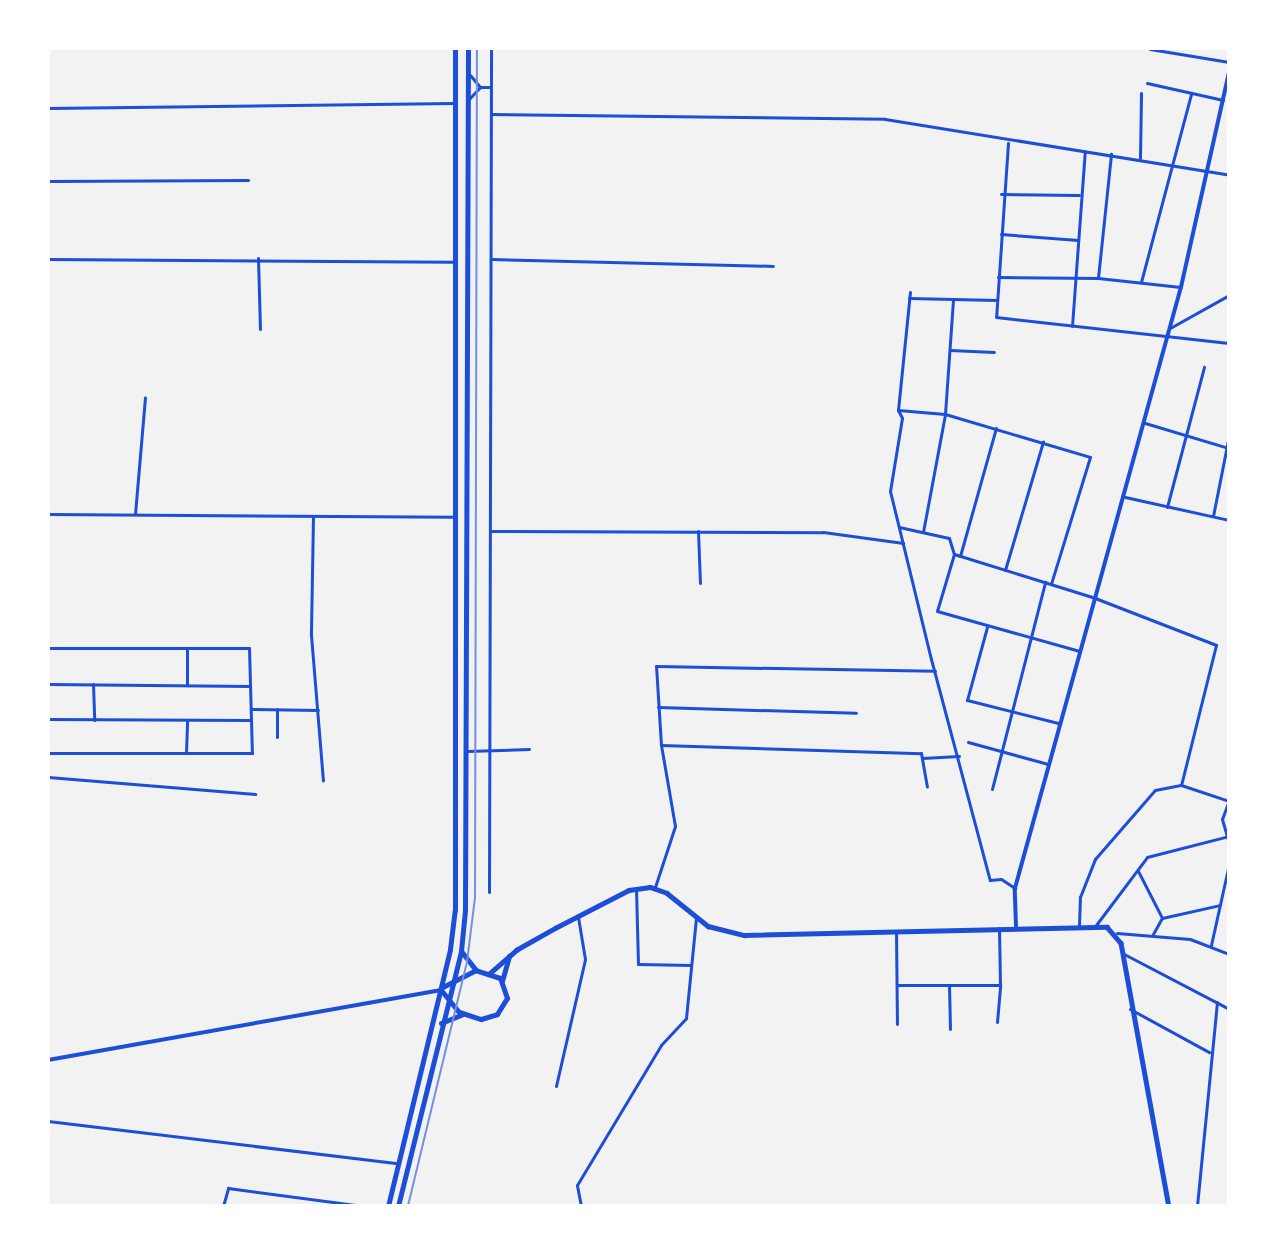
<!DOCTYPE html>
<style>
body{margin:0}
#map{position:relative;width:1277px;height:1254px;overflow:hidden;background:#f2f2f2;font-family:Quicksand,sans-serif}
div>[style]{position:absolute}
.minor>*{height:3px;margin:-1.5px;padding:0 1.5px;transform-origin:1.5px;border-radius:1.5px;background:#1d4ed8}
.tertiary>*{height:4px;margin:-2px;padding:0 2px;transform-origin:2px;border-radius:2px;background:#1d4ed8}
.secondary>*{height:4.5px;margin:-2.25px;padding:0 2.25px;transform-origin:2.25px;border-radius:2.25px;background:#1d4ed8}
.primary>*{height:5px;margin:-2.5px;padding:0 2.5px;transform-origin:2.5px;border-radius:2.5px;background:#1d4ed8}
.tram>*{height:1.5px;margin:-0.75px;padding:0 0.75px;transform-origin:0.75px;border-radius:0.75px;background:#7290e2}
span{translate:-50% -50%;white-space:nowrap;text-align:center;line-height:1.15;-webkit-text-stroke:5px #fff;paint-order:stroke}
.frame{position:absolute;inset:0;border:50px solid #fff;pointer-events:none}
</style>
<div id="map">
<div class="minor">
<i style="left:1150px;top:49px;width:80px;rotate:9.3deg"></i>
<i style="left:470px;top:75px;width:16px;rotate:50deg"></i>
<i style="left:1147px;top:83px;width:78px;rotate:12.6deg"></i>
<i style="left:469px;top:99px;width:16px;rotate:-47deg"></i>
<i style="left:480px;top:87px;width:9px"></i>
<i style="left:48px;top:108px;width:406px;rotate:-0.7deg"></i>
<i style="left:491px;top:114px;width:394px;rotate:0.7deg"></i>
<i style="left:885px;top:119px;width:349px;rotate:9.2deg"></i>
<i style="left:1008px;top:143px;width:174px;rotate:93.9deg"></i>
<i style="left:996px;top:317px;width:234px;rotate:6.4deg"></i>
<i style="left:1140px;top:158px;width:65px;rotate:-89.1deg"></i>
<i style="left:48px;top:181px;width:200px;rotate:-0.3deg"></i>
<i style="left:1001px;top:194px;width:78px;rotate:0.7deg"></i>
<i style="left:1001px;top:234px;width:77px;rotate:4.5deg"></i>
<i style="left:258px;top:258px;width:71px;rotate:88.4deg"></i>
<i style="left:48px;top:259px;width:406px;rotate:0.4deg"></i>
<i style="left:491px;top:259px;width:282px;rotate:1.4deg"></i>
<i style="left:998px;top:277px;width:100px;rotate:0.6deg"></i>
<i style="left:1098px;top:278px;width:83px;rotate:6.2deg"></i>
<i style="left:1098px;top:278px;width:125px;rotate:-84deg"></i>
<i style="left:1141px;top:282px;width:195px;rotate:-75.1deg"></i>
<i style="left:910px;top:292px;width:119px;rotate:95.8deg"></i>
<i style="left:898px;top:410px;width:47px;rotate:4.9deg"></i>
<i style="left:945px;top:414px;width:151px;rotate:16.5deg"></i>
<i style="left:1090px;top:457px;width:133px;rotate:107.1deg"></i>
<i style="left:909px;top:298px;width:88px;rotate:1.3deg"></i>
<i style="left:1072px;top:326px;width:175px;rotate:-85.8deg"></i>
<i style="left:1170px;top:328px;width:68px;rotate:-29.2deg"></i>
<i style="left:950px;top:350px;width:44px;rotate:2.6deg"></i>
<i style="left:898px;top:410px;width:9px;rotate:63deg"></i>
<i style="left:902px;top:418px;width:74px;rotate:99.3deg"></i>
<i style="left:890px;top:491px;width:173px;rotate:76.3deg"></i>
<i style="left:931px;top:659px;width:229px;rotate:75.1deg"></i>
<i style="left:990px;top:880px;width:11px;rotate:-5deg"></i>
<i style="left:1001px;top:879px;width:17px;rotate:33deg"></i>
<i style="left:1145px;top:423px;width:84px;rotate:16.7deg"></i>
<i style="left:1125px;top:497px;width:107px;rotate:12.5deg"></i>
<i style="left:1167px;top:507px;width:145px;rotate:-75.2deg"></i>
<i style="left:48px;top:514px;width:406px;rotate:0.4deg"></i>
<i style="left:135px;top:514px;width:117px;rotate:-85.1deg"></i>
<i style="left:313px;top:516px;width:119px;rotate:91deg"></i>
<i style="left:311px;top:635px;width:146px;rotate:85.3deg"></i>
<i style="left:1213px;top:516px;width:83px;rotate:-78.8deg"></i>
<i style="left:899px;top:527px;width:51px;rotate:12.4deg"></i>
<i style="left:949px;top:538px;width:17px;rotate:73deg"></i>
<i style="left:954px;top:554px;width:59px;rotate:106.6deg"></i>
<i style="left:937px;top:611px;width:148px;rotate:15.7deg"></i>
<i style="left:490px;top:531px;width:333px;rotate:0.2deg"></i>
<i style="left:823px;top:532px;width:81px;rotate:7.8deg"></i>
<i style="left:698px;top:531px;width:52px;rotate:87.8deg"></i>
<i style="left:923px;top:532px;width:120px;rotate:-79.4deg"></i>
<i style="left:945px;top:414px;width:114px;rotate:-86deg"></i>
<i style="left:954px;top:554px;width:148px;rotate:17.3deg"></i>
<i style="left:1095px;top:598px;width:130px;rotate:21.2deg"></i>
<i style="left:1216px;top:645px;width:144px;rotate:104deg"></i>
<i style="left:960px;top:556px;width:133px;rotate:-74.3deg"></i>
<i style="left:1005px;top:570px;width:134px;rotate:-73.5deg"></i>
<i style="left:987px;top:627px;width:76px;rotate:105.3deg"></i>
<i style="left:967px;top:700px;width:94px;rotate:14.2deg"></i>
<i style="left:48px;top:648px;width:201px"></i>
<i style="left:249px;top:648px;width:105px;rotate:88.4deg"></i>
<i style="left:252px;top:753px;width:204px;rotate:180deg"></i>
<i style="left:187px;top:648px;width:37px;rotate:90deg"></i>
<i style="left:48px;top:684px;width:202px;rotate:0.6deg"></i>
<i style="left:93px;top:684px;width:36px;rotate:88deg"></i>
<i style="left:658px;top:707px;width:198px;rotate:1.7deg"></i>
<i style="left:251px;top:709px;width:67px;rotate:0.9deg"></i>
<i style="left:277px;top:709px;width:28px;rotate:90deg"></i>
<i style="left:48px;top:719px;width:202px;rotate:0.3deg"></i>
<i style="left:968px;top:742px;width:83px;rotate:15.4deg"></i>
<i style="left:661px;top:745px;width:260px;rotate:1.8deg"></i>
<i style="left:921px;top:753px;width:34px;rotate:80deg"></i>
<i style="left:467px;top:751px;width:62px;rotate:-1.8deg"></i>
<i style="left:186px;top:753px;width:33px;rotate:-88deg"></i>
<i style="left:922px;top:758px;width:37px;rotate:-3deg"></i>
<i style="left:48px;top:777px;width:208px;rotate:4.7deg"></i>
<i style="left:992px;top:789px;width:214px;rotate:-75.6deg"></i>
<i style="left:1229px;top:800px;width:20px;rotate:110deg"></i>
<i style="left:1222px;top:819px;width:25px;rotate:74deg"></i>
<i style="left:1138px;top:871px;width:53px;rotate:62.9deg"></i>
<i style="left:655px;top:887px;width:64px;rotate:-71.8deg"></i>
<i style="left:675px;top:826px;width:82px;rotate:-99.8deg"></i>
<i style="left:661px;top:745px;width:79px;rotate:-93.6deg"></i>
<i style="left:656px;top:666px;width:279px;rotate:1deg"></i>
<i style="left:636px;top:888px;width:76px;rotate:88.5deg"></i>
<i style="left:638px;top:964px;width:53px;rotate:1.1deg"></i>
<i style="left:489px;top:892px;width:844px;rotate:-89.86deg"></i>
<i style="left:1079px;top:925px;width:28px;rotate:-88deg"></i>
<i style="left:1080px;top:897px;width:41px;rotate:-68.5deg"></i>
<i style="left:1095px;top:859px;width:91px;rotate:-49deg"></i>
<i style="left:1155px;top:790px;width:26px;rotate:-11deg"></i>
<i style="left:1181px;top:785px;width:51px;rotate:18.4deg"></i>
<i style="left:1096px;top:925px;width:85px;rotate:-53.1deg"></i>
<i style="left:1147px;top:857px;width:81px;rotate:-14.4deg"></i>
<i style="left:896px;top:931px;width:93px;rotate:89.4deg"></i>
<i style="left:1117px;top:933px;width:73px;rotate:4.7deg"></i>
<i style="left:1190px;top:939px;width:42px;rotate:21deg"></i>
<i style="left:1153px;top:934px;width:18px;rotate:-61deg"></i>
<i style="left:1162px;top:918px;width:59px;rotate:-12.6deg"></i>
<i style="left:1211px;top:945px;width:83px;rotate:-77.5deg"></i>
<i style="left:1124px;top:954px;width:119px;rotate:27.6deg"></i>
<i style="left:897px;top:985px;width:103px"></i>
<i style="left:1000px;top:985px;width:57px;rotate:-91deg"></i>
<i style="left:949px;top:985px;width:44px;rotate:88.7deg"></i>
<i style="left:1130px;top:1009px;width:90px;rotate:28.6deg"></i>
<i style="left:997px;top:1022px;width:37px;rotate:-85deg"></i>
<i style="left:556px;top:1086px;width:130px;rotate:-77.1deg"></i>
<i style="left:585px;top:959px;width:43px;rotate:-99.5deg"></i>
<i style="left:48px;top:1121px;width:352px;rotate:6.9deg"></i>
<i style="left:223px;top:1206px;width:19px;rotate:-74deg"></i>
<i style="left:228px;top:1188px;width:136px;rotate:7.6deg"></i>
<i style="left:581px;top:1206px;width:21px;rotate:-101deg"></i>
<i style="left:577px;top:1185px;width:163px;rotate:-59deg"></i>
<i style="left:661px;top:1045px;width:37px;rotate:-47deg"></i>
<i style="left:686px;top:1018px;width:100px;rotate:-84.3deg"></i>
<i style="left:1197px;top:1206px;width:205px;rotate:-84.4deg"></i>
</div>
<div class="tertiary">
<i style="left:1016px;top:926px;width:38px;rotate:-92deg"></i>
<i style="left:1015px;top:888px;width:624px;rotate:-74.56deg"></i>
<i style="left:1181px;top:287px;width:220px;rotate:-77.4deg"></i>
<i style="left:48px;top:1060px;width:398px;rotate:-10.1deg"></i>
</div>
<div class="secondary">
<i style="left:490px;top:973px;width:35px;rotate:-41deg"></i>
<i style="left:516px;top:950px;width:45px;rotate:-29.4deg"></i>
<i style="left:555px;top:928px;width:83px;rotate:-27.2deg"></i>
<i style="left:629px;top:890px;width:21px;rotate:-8deg"></i>
<i style="left:650px;top:887px;width:18px;rotate:19deg"></i>
<i style="left:667px;top:893px;width:53px;rotate:38.8deg"></i>
<i style="left:708px;top:926px;width:38px;rotate:14deg"></i>
<i style="left:745px;top:935px;width:362px;rotate:-1.3deg"></i>
<i style="left:1107px;top:927px;width:21px;rotate:49deg"></i>
<i style="left:1121px;top:943px;width:267px;rotate:79.7deg"></i>
<i style="left:502px;top:981px;width:26px;rotate:-74deg"></i>
</div>
<div class="primary">
<i style="left:461px;top:951px;width:24px;rotate:52deg"></i>
<i style="left:441px;top:990px;width:28px;rotate:51deg"></i>
<i style="left:459px;top:1012px;width:23px;rotate:18deg"></i>
<i style="left:481px;top:1019px;width:17px;rotate:-17deg"></i>
<i style="left:497px;top:1014px;width:19px;rotate:-58deg"></i>
<i style="left:507px;top:998px;width:21px;rotate:-109deg"></i>
<i style="left:500px;top:978px;width:25px;rotate:-162deg"></i>
<i style="left:476px;top:970px;width:38px;rotate:153deg"></i>
<i style="left:441px;top:1023px;width:22px;rotate:-22deg"></i>
<i style="left:388px;top:1206px;width:264px;rotate:-76.4deg"></i>
<i style="left:450px;top:949px;width:39px;rotate:-83deg"></i>
<i style="left:455px;top:910px;width:862px;rotate:-90deg"></i>
<i style="left:398px;top:1206px;width:263px;rotate:-76.1deg"></i>
<i style="left:461px;top:951px;width:41px;rotate:-84.4deg"></i>
<i style="left:465px;top:910px;width:862px;rotate:-89.8deg"></i>
</div>
<div class="tram">
<i style="left:408px;top:1206px;width:251px;rotate:-76.4deg"></i>
<i style="left:467px;top:962px;width:64px;rotate:-82.9deg"></i>
<i style="left:475px;top:898px;width:850px;rotate:-89.87deg"></i>
</div>
<div class="frame"></div>
</div>
